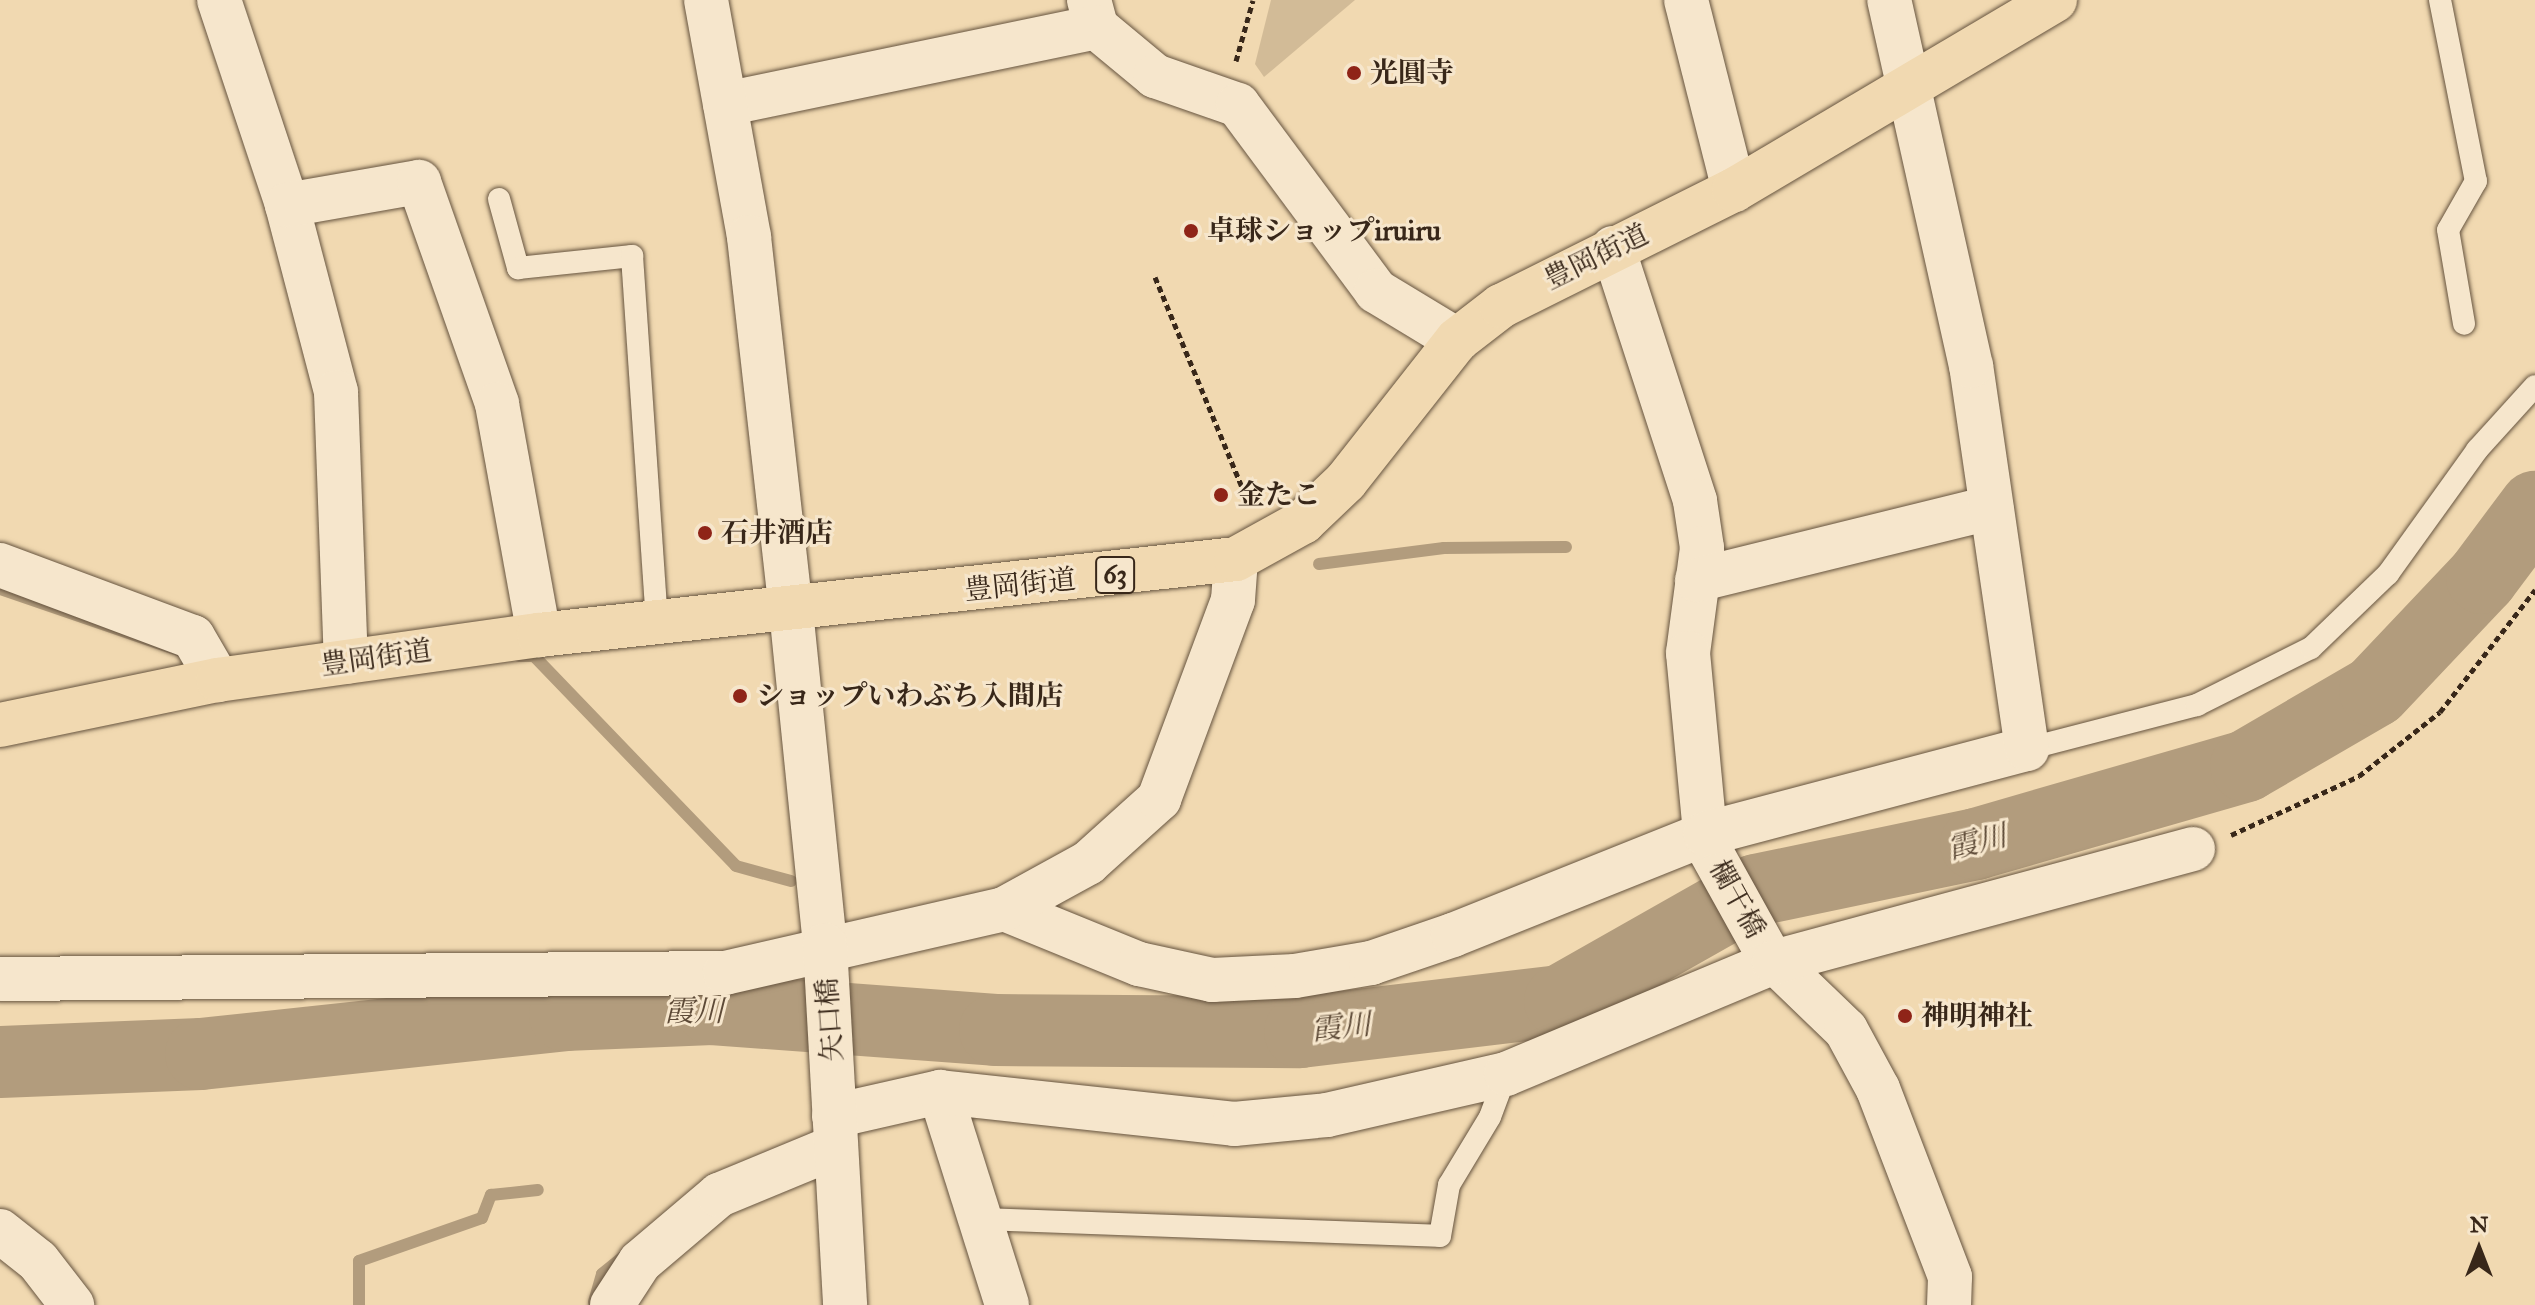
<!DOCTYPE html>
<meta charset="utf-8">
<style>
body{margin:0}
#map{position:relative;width:2535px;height:1305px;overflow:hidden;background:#f1d9b1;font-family:"IM FELL Great Primer","Noto Serif JP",serif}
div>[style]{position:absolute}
.green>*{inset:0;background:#d2bb97}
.stream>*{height:12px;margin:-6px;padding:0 6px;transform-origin:6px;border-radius:6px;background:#b29c7d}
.river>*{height:72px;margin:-36px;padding:0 36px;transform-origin:36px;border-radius:36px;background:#b29c7d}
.path>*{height:5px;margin-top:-2.5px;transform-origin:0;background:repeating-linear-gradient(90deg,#382719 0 6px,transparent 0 10px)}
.roads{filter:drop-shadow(0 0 2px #66543f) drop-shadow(0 0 2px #66543f)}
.lane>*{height:22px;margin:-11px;padding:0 11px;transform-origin:11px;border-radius:11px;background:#f6e6cc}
.street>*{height:44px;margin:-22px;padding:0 22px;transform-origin:22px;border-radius:22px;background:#f6e6cc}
.secondary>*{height:44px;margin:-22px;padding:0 22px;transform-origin:22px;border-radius:22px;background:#f6e6cc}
.primary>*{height:44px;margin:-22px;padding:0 22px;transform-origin:22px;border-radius:22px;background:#f1d9b1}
.dots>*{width:22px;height:22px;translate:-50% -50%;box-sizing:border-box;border:4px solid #f6e6cc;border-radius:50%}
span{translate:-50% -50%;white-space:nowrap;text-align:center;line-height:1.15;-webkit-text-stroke:6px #f6e6cc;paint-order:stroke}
.shield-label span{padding:2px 6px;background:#f6e6cc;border:2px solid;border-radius:6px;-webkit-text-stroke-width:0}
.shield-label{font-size:26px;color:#382719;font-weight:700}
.poi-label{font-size:28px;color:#382719;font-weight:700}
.left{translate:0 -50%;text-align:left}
.street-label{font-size:28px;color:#382719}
.water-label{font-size:30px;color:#5d4a37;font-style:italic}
.north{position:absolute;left:2439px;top:1209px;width:80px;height:80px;-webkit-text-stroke:6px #f6e6cc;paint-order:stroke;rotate:0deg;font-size:22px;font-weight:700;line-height:32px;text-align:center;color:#382719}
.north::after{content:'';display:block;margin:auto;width:28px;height:36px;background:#382719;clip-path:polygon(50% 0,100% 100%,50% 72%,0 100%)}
</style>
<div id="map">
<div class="green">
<i style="clip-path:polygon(1271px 0,1355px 0,1264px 77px,1255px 64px)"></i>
</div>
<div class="stream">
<i style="left:1319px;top:564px;width:126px;rotate:-7.3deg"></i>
<i style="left:1444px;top:548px;width:122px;rotate:-0.5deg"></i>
<i style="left:0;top:589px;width:204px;rotate:18.9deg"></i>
<i style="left:519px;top:656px;width:15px"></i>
<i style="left:534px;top:656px;width:291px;rotate:46.1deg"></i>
<i style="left:736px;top:866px;width:57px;rotate:15.3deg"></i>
<i style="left:594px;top:1302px;width:29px;rotate:-74deg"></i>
<i style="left:602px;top:1274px;width:28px;rotate:-39deg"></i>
<i style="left:359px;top:1305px;width:44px;rotate:-90deg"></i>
<i style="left:359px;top:1261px;width:130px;rotate:-19.3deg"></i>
<i style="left:482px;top:1218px;width:25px;rotate:-69deg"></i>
<i style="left:491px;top:1195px;width:47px;rotate:-6.1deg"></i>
</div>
<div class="river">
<i style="left:0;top:1062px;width:201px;rotate:-2.3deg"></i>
<i style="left:201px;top:1054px;width:366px;rotate:-6.1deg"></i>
<i style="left:565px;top:1015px;width:147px;rotate:-2.3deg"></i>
<i style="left:712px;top:1009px;width:284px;rotate:4.2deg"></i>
<i style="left:995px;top:1030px;width:305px;rotate:0.4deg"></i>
<i style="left:1300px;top:1032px;width:262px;rotate:-6.8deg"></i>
<i style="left:1560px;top:1001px;width:225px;rotate:-29.5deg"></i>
<i style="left:1756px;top:890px;width:225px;rotate:-11.8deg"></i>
<i style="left:1976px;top:844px;width:281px;rotate:-16.1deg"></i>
<i style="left:2246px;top:766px;width:149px;rotate:-30.2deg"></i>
<i style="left:2375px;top:691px;width:156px;rotate:-46.6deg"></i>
<i style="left:2482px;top:578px;width:89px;rotate:-53.3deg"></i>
</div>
<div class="path">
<i style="left:1236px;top:61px;width:63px;rotate:-74.4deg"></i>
<i style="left:1155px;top:277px;width:246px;rotate:67.5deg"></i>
<i style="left:2231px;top:835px;width:141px;rotate:-24.7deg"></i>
<i style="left:2359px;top:776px;width:103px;rotate:-38.3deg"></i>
<i style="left:2440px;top:712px;width:155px;rotate:-52.1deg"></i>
</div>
<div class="roads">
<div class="lane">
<i style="left:2440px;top:0;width:185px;rotate:78.8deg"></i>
<i style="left:2476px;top:181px;width:56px;rotate:119.7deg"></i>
<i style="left:2448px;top:230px;width:95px;rotate:80.3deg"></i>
<i style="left:499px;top:199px;width:72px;rotate:74.6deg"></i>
<i style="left:518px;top:268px;width:115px;rotate:-6deg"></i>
<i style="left:632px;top:256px;width:370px;rotate:86.1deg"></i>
<i style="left:2027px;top:749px;width:176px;rotate:-14.5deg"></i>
<i style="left:2197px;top:705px;width:127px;rotate:-26.6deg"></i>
<i style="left:2311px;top:648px;width:107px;rotate:-43.9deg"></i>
<i style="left:2388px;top:574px;width:153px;rotate:-54.3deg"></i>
<i style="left:2477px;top:450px;width:86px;rotate:-47.8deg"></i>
<i style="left:980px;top:1219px;width:460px;rotate:2.1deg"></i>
<i style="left:1440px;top:1236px;width:52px;rotate:-80deg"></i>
<i style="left:1449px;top:1185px;width:79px;rotate:-58.9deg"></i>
<i style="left:1490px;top:1117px;width:46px;rotate:-69.6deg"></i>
</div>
<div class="street">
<i style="left:219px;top:0;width:216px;rotate:71.6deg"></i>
<i style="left:287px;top:205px;width:193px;rotate:75.3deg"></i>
<i style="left:336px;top:392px;width:270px;rotate:87.9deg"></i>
<i style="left:1089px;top:0;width:28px;rotate:75deg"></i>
<i style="left:1096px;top:27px;width:77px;rotate:39.7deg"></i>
<i style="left:1155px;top:76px;width:88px;rotate:19.3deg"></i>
<i style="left:1238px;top:105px;width:232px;rotate:53.4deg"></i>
<i style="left:1376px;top:291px;width:95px;rotate:31.2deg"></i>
<i style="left:1686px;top:0;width:196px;rotate:75.8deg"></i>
<i style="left:725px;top:104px;width:379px;rotate:-11.7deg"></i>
<i style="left:287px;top:205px;width:134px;rotate:-9.9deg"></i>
<i style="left:419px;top:182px;width:235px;rotate:70.6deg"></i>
<i style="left:497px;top:404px;width:235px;rotate:79.7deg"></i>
<i style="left:1613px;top:248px;width:266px;rotate:72deg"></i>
<i style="left:1695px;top:501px;width:48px;rotate:81.5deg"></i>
<i style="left:1702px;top:548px;width:106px;rotate:97.6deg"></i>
<i style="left:1688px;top:653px;width:191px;rotate:84.6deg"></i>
<i style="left:1706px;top:843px;width:128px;rotate:61deg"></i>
<i style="left:1768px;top:955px;width:108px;rotate:43.9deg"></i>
<i style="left:1846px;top:1030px;width:67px;rotate:61.5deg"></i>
<i style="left:1878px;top:1089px;width:201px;rotate:69deg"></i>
<i style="left:1950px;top:1277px;width:28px;rotate:92deg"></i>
<i style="left:0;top:565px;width:206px;rotate:20.5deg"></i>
<i style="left:193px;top:637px;width:50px;rotate:59.8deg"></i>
<i style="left:1697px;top:580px;width:303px;rotate:-13.8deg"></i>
<i style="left:1004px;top:909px;width:146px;rotate:22.2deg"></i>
<i style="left:1139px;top:964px;width:75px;rotate:12.4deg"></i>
<i style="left:1212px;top:980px;width:83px;rotate:-2.8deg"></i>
<i style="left:1295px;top:976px;width:77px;rotate:-9.7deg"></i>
<i style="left:1371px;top:963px;width:87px;rotate:-18.9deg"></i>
<i style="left:1453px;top:935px;width:271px;rotate:-21.8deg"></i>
<i style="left:1705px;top:834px;width:333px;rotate:-14.8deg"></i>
<i style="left:2027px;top:749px;width:387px;rotate:-98.3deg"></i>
<i style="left:1971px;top:366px;width:375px;rotate:-102.6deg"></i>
<i style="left:0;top:979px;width:725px;rotate:-0.47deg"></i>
<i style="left:725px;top:973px;width:286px;rotate:-12.9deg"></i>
<i style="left:1004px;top:909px;width:96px;rotate:-28.7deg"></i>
<i style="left:1088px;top:863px;width:96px;rotate:-42deg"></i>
<i style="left:1159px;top:799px;width:212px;rotate:-69.6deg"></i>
<i style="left:1233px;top:600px;width:41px;rotate:-85.8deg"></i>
<i style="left:940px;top:1092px;width:223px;rotate:72.5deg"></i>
<i style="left:834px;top:1116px;width:109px;rotate:-12.8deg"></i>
<i style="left:940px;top:1092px;width:296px;rotate:6.2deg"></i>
<i style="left:1234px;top:1124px;width:93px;rotate:-5.5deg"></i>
<i style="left:1327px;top:1115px;width:184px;rotate:-12.9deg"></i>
<i style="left:1506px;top:1074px;width:290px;rotate:-22.7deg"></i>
<i style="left:1774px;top:962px;width:434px;rotate:-15.1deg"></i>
<i style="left:0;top:1231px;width:48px;rotate:38.3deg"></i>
<i style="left:38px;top:1261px;width:56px;rotate:52.3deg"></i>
<i style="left:612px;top:1305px;width:51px;rotate:-56.9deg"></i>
<i style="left:640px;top:1262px;width:104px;rotate:-40.3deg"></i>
<i style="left:719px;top:1195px;width:126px;rotate:-22.5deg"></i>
</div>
<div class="secondary">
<i style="left:706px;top:0;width:241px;rotate:79.7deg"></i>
<i style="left:749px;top:237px;width:375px;rotate:83.6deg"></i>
<i style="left:791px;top:610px;width:337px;rotate:84.2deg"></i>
<i style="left:825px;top:945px;width:361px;rotate:86.8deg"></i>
</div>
<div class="primary">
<i style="left:0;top:725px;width:223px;rotate:-11.7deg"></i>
<i style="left:218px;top:680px;width:324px;rotate:-8deg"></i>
<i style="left:539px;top:635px;width:701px;rotate:-6.22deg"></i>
<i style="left:1236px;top:559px;width:77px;rotate:-28.9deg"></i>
<i style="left:1303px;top:522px;width:59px;rotate:-43.6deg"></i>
<i style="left:1346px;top:481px;width:179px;rotate:-51.8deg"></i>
<i style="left:1457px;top:340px;width:56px;rotate:-37.7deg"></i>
<i style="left:1501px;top:306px;width:260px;rotate:-26.5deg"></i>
<i style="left:1734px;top:190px;width:373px;rotate:-30.6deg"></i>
</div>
</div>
<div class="dots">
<i style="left:1354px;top:73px;background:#8f2418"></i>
<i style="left:1191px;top:231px;background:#8f2418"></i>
<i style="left:1221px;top:495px;background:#8f2418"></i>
<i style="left:705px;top:533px;background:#8f2418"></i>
<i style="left:740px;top:696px;background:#8f2418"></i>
<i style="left:1905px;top:1016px;background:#8f2418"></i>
</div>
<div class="shield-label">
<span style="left:1115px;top:575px">63</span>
</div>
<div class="poi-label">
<span class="left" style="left:1370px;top:73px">光圓寺</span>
<span class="left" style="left:1207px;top:231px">卓球ショップiruiru</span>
<span class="left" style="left:1237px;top:495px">金たこ</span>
<span class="left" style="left:721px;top:533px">石井酒店</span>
<span class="left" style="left:756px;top:696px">ショップいわぶち入間店</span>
<span class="left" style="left:1921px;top:1016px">神明神社</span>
</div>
<div class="street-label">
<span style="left:1596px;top:257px;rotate:-26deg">豊岡街道</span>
<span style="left:1020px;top:585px;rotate:-6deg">豊岡街道</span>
<span style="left:376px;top:658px;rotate:-8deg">豊岡街道</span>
<span style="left:1737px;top:899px;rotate:61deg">欄干橋</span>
<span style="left:830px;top:1020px;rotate:-94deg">矢口橋</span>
</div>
<div class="water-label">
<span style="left:1977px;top:842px;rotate:-14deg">霞川</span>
<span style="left:694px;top:1011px">霞川</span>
<span style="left:1341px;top:1027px;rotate:-6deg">霞川</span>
</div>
<div class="north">N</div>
</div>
